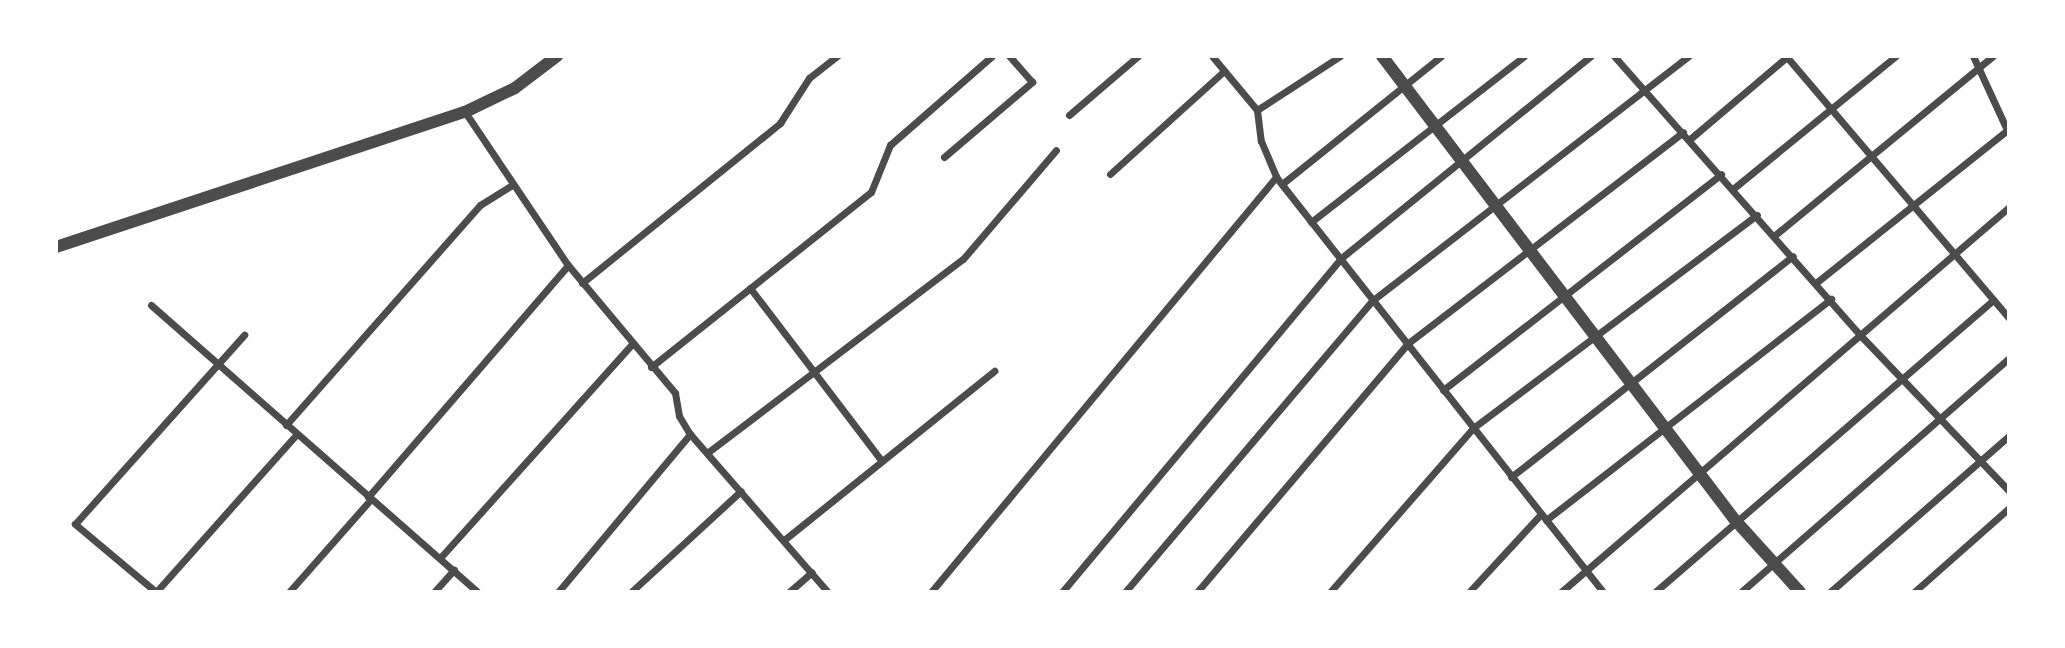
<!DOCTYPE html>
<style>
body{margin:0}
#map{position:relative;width:2065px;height:648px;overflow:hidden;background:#fff;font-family:Helvetica,sans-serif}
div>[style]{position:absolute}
.minor>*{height:7px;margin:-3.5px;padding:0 3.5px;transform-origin:3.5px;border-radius:3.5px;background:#4c4c4c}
.tertiary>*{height:12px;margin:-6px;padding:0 6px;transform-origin:6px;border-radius:6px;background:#4c4c4c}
span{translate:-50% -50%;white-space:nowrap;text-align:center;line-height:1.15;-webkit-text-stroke:6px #fff;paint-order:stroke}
.frame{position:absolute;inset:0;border:58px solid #fff;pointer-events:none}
</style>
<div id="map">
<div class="minor">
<i style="left:1212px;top:56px;width:70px;rotate:50.2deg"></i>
<i style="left:1257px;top:110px;width:31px;rotate:83deg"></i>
<i style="left:1261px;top:141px;width:39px;rotate:67deg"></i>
<i style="left:1276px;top:177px;width:528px;rotate:51.76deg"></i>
<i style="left:1614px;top:56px;width:373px;rotate:48.6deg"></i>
<i style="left:1861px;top:336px;width:214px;rotate:46.3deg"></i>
<i style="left:1786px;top:56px;width:344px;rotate:49.6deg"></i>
<i style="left:1973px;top:56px;width:84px;rotate:65.3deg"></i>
<i style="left:1257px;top:110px;width:99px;rotate:-33deg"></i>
<i style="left:465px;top:112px;width:184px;rotate:56.1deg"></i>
<i style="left:568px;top:265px;width:167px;rotate:50.1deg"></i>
<i style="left:675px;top:393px;width:23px;rotate:80deg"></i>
<i style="left:679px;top:416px;width:21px;rotate:59deg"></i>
<i style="left:690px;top:434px;width:210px;rotate:48.9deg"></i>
<i style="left:1069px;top:115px;width:91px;rotate:-40.5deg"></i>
<i style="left:1690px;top:139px;width:128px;rotate:-40.3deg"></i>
<i style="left:944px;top:157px;width:116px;rotate:-40.4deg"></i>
<i style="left:1032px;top:82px;width:35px;rotate:-131deg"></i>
<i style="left:1110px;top:174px;width:154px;rotate:-42.1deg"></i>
<i style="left:1282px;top:184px;width:204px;rotate:-38.8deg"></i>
<i style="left:1734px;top:188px;width:209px;rotate:-39.2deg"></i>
<i style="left:1311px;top:222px;width:270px;rotate:-37.9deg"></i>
<i style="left:1775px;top:235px;width:282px;rotate:-39.4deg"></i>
<i style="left:1817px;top:282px;width:246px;rotate:-38.6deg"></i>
<i style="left:582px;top:283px;width:255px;rotate:-38.9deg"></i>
<i style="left:780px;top:123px;width:54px;rotate:-57.2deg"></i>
<i style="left:809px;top:78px;width:36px;rotate:-38deg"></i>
<i style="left:750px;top:288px;width:216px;rotate:52.7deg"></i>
<i style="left:151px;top:305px;width:435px;rotate:41.3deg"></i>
<i style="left:651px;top:367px;width:281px;rotate:-38.5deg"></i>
<i style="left:871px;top:192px;width:51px;rotate:-68deg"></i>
<i style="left:890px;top:145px;width:135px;rotate:-41.1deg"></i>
<i style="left:1443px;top:390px;width:352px;rotate:-37.8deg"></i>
<i style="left:286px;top:425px;width:293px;rotate:-48.6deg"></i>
<i style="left:480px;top:205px;width:36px;rotate:-32deg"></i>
<i style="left:707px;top:453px;width:321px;rotate:-37.2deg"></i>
<i style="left:963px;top:259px;width:143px;rotate:-49.5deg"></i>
<i style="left:1511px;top:477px;width:358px;rotate:-38.1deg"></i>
<i style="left:368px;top:497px;width:306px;rotate:-49.2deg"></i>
<i style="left:1546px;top:520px;width:361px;rotate:-37.8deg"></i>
<i style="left:784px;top:540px;width:270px;rotate:-38.8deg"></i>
<i style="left:440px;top:558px;width:288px;rotate:-48.1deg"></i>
<i style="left:156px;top:592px;width:106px;rotate:-140deg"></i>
<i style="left:75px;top:524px;width:254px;rotate:-48.2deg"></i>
<i style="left:156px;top:592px;width:210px;rotate:-48.3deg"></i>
<i style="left:289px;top:592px;width:124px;rotate:-48.6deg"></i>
<i style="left:434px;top:592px;width:30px;rotate:-48deg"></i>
<i style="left:558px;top:592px;width:206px;rotate:-50.1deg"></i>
<i style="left:631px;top:592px;width:149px;rotate:-42.6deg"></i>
<i style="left:789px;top:592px;width:30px;rotate:-41deg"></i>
<i style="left:931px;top:592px;width:540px;rotate:-50.26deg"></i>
<i style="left:1062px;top:592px;width:434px;rotate:-50.1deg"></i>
<i style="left:1340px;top:259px;width:323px;rotate:-39deg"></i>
<i style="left:1125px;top:592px;width:383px;rotate:-49.7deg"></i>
<i style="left:1373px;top:300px;width:399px;rotate:-37.7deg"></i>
<i style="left:1197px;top:592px;width:325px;rotate:-49.7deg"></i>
<i style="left:1407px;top:344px;width:348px;rotate:-37.5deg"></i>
<i style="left:1330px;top:592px;width:218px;rotate:-48.9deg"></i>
<i style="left:1473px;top:428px;width:355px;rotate:-36.9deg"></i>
<i style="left:1469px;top:592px;width:106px;rotate:-47.3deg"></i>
<i style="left:1561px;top:592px;width:591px;rotate:-40.67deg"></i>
<i style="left:1655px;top:592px;width:447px;rotate:-40.8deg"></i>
<i style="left:1741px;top:592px;width:356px;rotate:-41.1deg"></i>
<i style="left:1830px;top:592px;width:237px;rotate:-41.1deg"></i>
<i style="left:1914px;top:592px;width:127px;rotate:-41.5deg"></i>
</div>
<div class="tertiary">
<i style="left:1382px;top:56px;width:583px;rotate:52.74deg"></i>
<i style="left:1735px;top:520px;width:97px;rotate:47.9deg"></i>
<i style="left:56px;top:247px;width:431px;rotate:-18.3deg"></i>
<i style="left:465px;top:112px;width:55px;rotate:-25.6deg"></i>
<i style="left:515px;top:88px;width:53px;rotate:-37.3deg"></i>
</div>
<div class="frame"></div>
</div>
